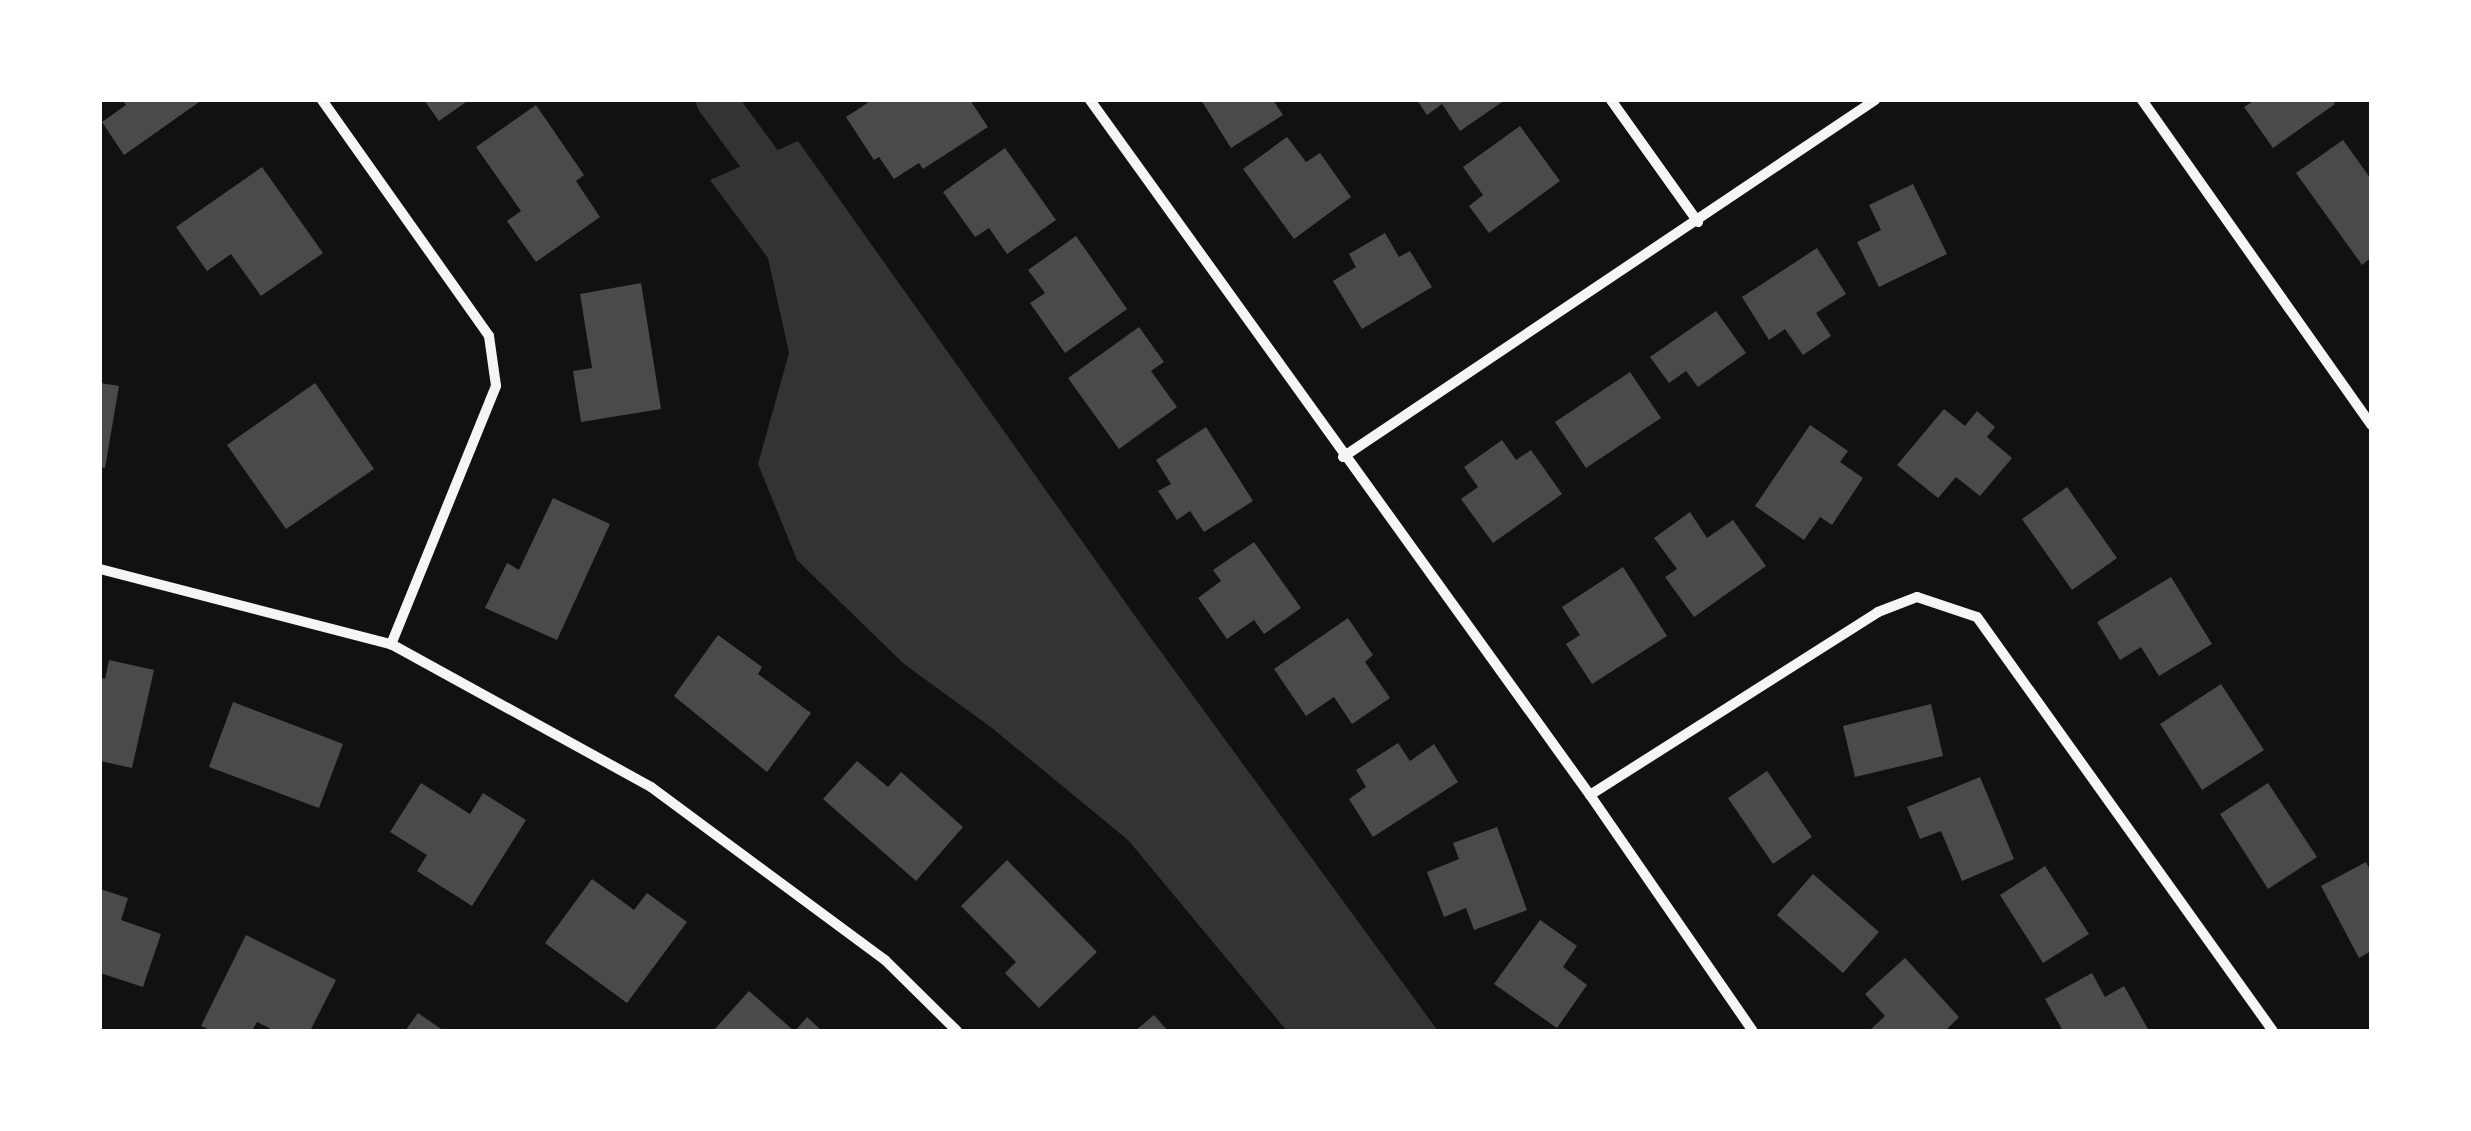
<!DOCTYPE html>
<style>
body{margin:0}
#map{position:relative;width:2471px;height:1131px;overflow:hidden;background:#111;font-family:"Roboto Condensed",sans-serif}
div>[style]{position:absolute}
.water>*{inset:0;background:#333}
.canal>*{height:40px;margin:-20px;padding:0 20px;transform-origin:20px;border-radius:20px;background:#333}
.building>*{inset:0;background:#4a4a4a}
.minor>*{height:10px;margin:-5px;padding:0 5px;transform-origin:5px;border-radius:5px;background:#f5f5f5}
span{translate:-50% -50%;white-space:nowrap;text-align:center;line-height:1.15;-webkit-text-stroke:8px #fff;paint-order:stroke}
.frame{position:absolute;inset:0;border:102px solid #fff;pointer-events:none}
</style>
<div id="map">
<div class="water">
<i style="clip-path:polygon(798px 141px,1145px 630px,1438px 1031px,1287px 1031px,1128px 840px,992px 728px,904px 664px,797px 560px,758px 464px,789px 353px,768px 258px,710px 180px)"></i>
</div>
<div class="canal">
<i style="left:716px;top:100px;width:127px;rotate:53.7deg"></i>
</div>
<div class="building">
<i style="clip-path:polygon(122px 100px,202px 100px,124px 155px,102px 122px,126px 105px)"></i>
<i style="clip-path:polygon(424px 100px,469px 100px,439px 121px)"></i>
<i style="clip-path:polygon(872px 100px,970px 100px,988px 127px,923px 169px,919px 163px,894px 179px,879px 157px,874px 160px,846px 117px)"></i>
<i style="clip-path:polygon(1201px 100px,1273px 100px,1283px 115px,1231px 148px)"></i>
<i style="clip-path:polygon(1417px 100px,1505px 100px,1460px 131px,1442px 104px,1427px 115px)"></i>
<i style="clip-path:polygon(2255px 100px,2332px 100px,2335px 104px,2273px 148px,2244px 107px)"></i>
<i style="clip-path:polygon(536px 105px,584px 175px,576px 181px,600px 217px,536px 262px,507px 221px,521px 211px,476px 147px)"></i>
<i style="clip-path:polygon(1520px 126px,1560px 181px,1489px 233px,1469px 206px,1483px 195px,1463px 167px)"></i>
<i style="clip-path:polygon(1287px 137px,1306px 162px,1320px 153px,1351px 197px,1294px 239px,1243px 169px)"></i>
<i style="clip-path:polygon(2343px 140px,2371px 179px,2371px 258px,2362px 265px,2296px 173px)"></i>
<i style="clip-path:polygon(1005px 148px,1056px 220px,1007px 254px,989px 228px,975px 237px,943px 192px)"></i>
<i style="clip-path:polygon(262px 167px,323px 253px,261px 296px,231px 254px,207px 271px,176px 227px)"></i>
<i style="clip-path:polygon(1913px 184px,1947px 254px,1879px 287px,1857px 242px,1881px 230px,1869px 205px)"></i>
<i style="clip-path:polygon(1385px 233px,1399px 257px,1410px 251px,1432px 287px,1362px 329px,1333px 281px,1356px 267px,1349px 254px)"></i>
<i style="clip-path:polygon(1076px 236px,1127px 309px,1065px 353px,1030px 303px,1045px 293px,1028px 270px)"></i>
<i style="clip-path:polygon(1817px 248px,1846px 294px,1816px 313px,1831px 336px,1803px 355px,1785px 329px,1769px 340px,1742px 297px)"></i>
<i style="clip-path:polygon(641px 283px,661px 409px,581px 422px,573px 371px,592px 368px,580px 294px)"></i>
<i style="clip-path:polygon(1716px 311px,1746px 353px,1698px 387px,1686px 371px,1669px 383px,1650px 357px)"></i>
<i style="clip-path:polygon(1139px 327px,1164px 362px,1151px 371px,1177px 407px,1119px 449px,1068px 378px)"></i>
<i style="clip-path:polygon(1630px 372px,1661px 418px,1586px 468px,1555px 422px)"></i>
<i style="clip-path:polygon(100px 383px,119px 386px,105px 468px,100px 467px)"></i>
<i style="clip-path:polygon(315px 383px,374px 469px,286px 529px,227px 445px)"></i>
<i style="clip-path:polygon(1944px 409px,1965px 426px,1977px 411px,1995px 427px,1987px 437px,2012px 458px,1980px 496px,1956px 477px,1938px 498px,1897px 465px)"></i>
<i style="clip-path:polygon(1810px 425px,1848px 451px,1840px 462px,1863px 478px,1832px 525px,1820px 517px,1804px 540px,1755px 506px)"></i>
<i style="clip-path:polygon(1206px 427px,1253px 501px,1204px 532px,1190px 511px,1177px 520px,1158px 491px,1171px 484px,1156px 460px)"></i>
<i style="clip-path:polygon(1502px 440px,1516px 460px,1531px 450px,1562px 494px,1493px 543px,1461px 499px,1478px 487px,1464px 467px)"></i>
<i style="clip-path:polygon(2067px 487px,2117px 558px,2072px 590px,2022px 519px)"></i>
<i style="clip-path:polygon(553px 498px,610px 524px,557px 640px,485px 608px,507px 563px,519px 570px)"></i>
<i style="clip-path:polygon(1690px 512px,1707px 538px,1733px 520px,1766px 566px,1694px 617px,1665px 577px,1677px 569px,1654px 538px)"></i>
<i style="clip-path:polygon(1254px 542px,1301px 608px,1264px 634px,1254px 620px,1227px 639px,1198px 598px,1221px 581px,1213px 570px)"></i>
<i style="clip-path:polygon(1623px 567px,1667px 636px,1592px 684px,1566px 644px,1580px 635px,1562px 607px)"></i>
<i style="clip-path:polygon(2171px 577px,2212px 644px,2159px 676px,2141px 647px,2120px 660px,2097px 622px)"></i>
<i style="clip-path:polygon(1348px 618px,1373px 655px,1365px 662px,1390px 698px,1352px 724px,1334px 697px,1306px 716px,1274px 669px)"></i>
<i style="clip-path:polygon(718px 635px,762px 667px,758px 674px,811px 713px,767px 772px,674px 696px)"></i>
<i style="clip-path:polygon(109px 660px,154px 670px,132px 768px,100px 761px,100px 677px,105px 679px)"></i>
<i style="clip-path:polygon(2221px 684px,2264px 750px,2202px 790px,2160px 724px)"></i>
<i style="clip-path:polygon(233px 702px,343px 744px,319px 808px,209px 767px)"></i>
<i style="clip-path:polygon(1931px 704px,1943px 756px,1855px 777px,1843px 726px)"></i>
<i style="clip-path:polygon(1398px 743px,1410px 761px,1434px 744px,1458px 782px,1373px 837px,1349px 799px,1366px 787px,1356px 770px)"></i>
<i style="clip-path:polygon(857px 761px,888px 787px,901px 772px,963px 827px,916px 881px,823px 799px)"></i>
<i style="clip-path:polygon(1767px 771px,1812px 837px,1773px 864px,1728px 798px)"></i>
<i style="clip-path:polygon(1980px 777px,2014px 859px,1962px 881px,1941px 831px,1920px 839px,1907px 807px)"></i>
<i style="clip-path:polygon(421px 783px,470px 814px,483px 793px,526px 820px,472px 906px,417px 871px,427px 855px,390px 832px)"></i>
<i style="clip-path:polygon(2268px 783px,2317px 857px,2268px 889px,2220px 814px)"></i>
<i style="clip-path:polygon(1497px 827px,1527px 910px,1474px 930px,1466px 908px,1444px 917px,1427px 872px,1459px 859px,1453px 843px)"></i>
<i style="clip-path:polygon(1007px 860px,1097px 952px,1039px 1008px,1005px 973px,1016px 962px,961px 906px)"></i>
<i style="clip-path:polygon(2366px 862px,2371px 872px,2371px 951px,2359px 958px,2321px 886px)"></i>
<i style="clip-path:polygon(2045px 866px,2089px 934px,2043px 963px,2000px 895px)"></i>
<i style="clip-path:polygon(1813px 874px,1879px 932px,1843px 973px,1777px 915px)"></i>
<i style="clip-path:polygon(592px 879px,634px 910px,647px 893px,687px 922px,627px 1003px,545px 943px)"></i>
<i style="clip-path:polygon(100px 889px,128px 898px,121px 920px,161px 934px,143px 987px,100px 973px)"></i>
<i style="clip-path:polygon(1540px 920px,1577px 946px,1563px 967px,1587px 985px,1557px 1028px,1494px 984px)"></i>
<i style="clip-path:polygon(246px 935px,336px 980px,310px 1031px,275px 1031px,257px 1022px,252px 1031px,212px 1031px,201px 1026px)"></i>
<i style="clip-path:polygon(1905px 958px,1959px 1017px,1945px 1031px,1869px 1031px,1885px 1016px,1865px 994px)"></i>
<i style="clip-path:polygon(2092px 973px,2105px 997px,2124px 986px,2149px 1031px,2063px 1031px,2045px 999px)"></i>
<i style="clip-path:polygon(749px 991px,794px 1031px,713px 1031px)"></i>
<i style="clip-path:polygon(418px 1013px,444px 1031px,405px 1031px)"></i>
<i style="clip-path:polygon(1154px 1015px,1168px 1031px,1135px 1031px)"></i>
<i style="clip-path:polygon(807px 1017px,822px 1031px,795px 1031px)"></i>
</div>
<div class="minor">
<i style="left:322px;top:100px;width:289px;rotate:54.7deg"></i>
<i style="left:489px;top:336px;width:50px;rotate:82deg"></i>
<i style="left:496px;top:386px;width:279px;rotate:112.1deg"></i>
<i style="left:1090px;top:100px;width:856px;rotate:54.27deg"></i>
<i style="left:1590px;top:795px;width:287px;rotate:55.4deg"></i>
<i style="left:1611px;top:100px;width:150px;rotate:54.5deg"></i>
<i style="left:2142px;top:100px;width:398px;rotate:54.8deg"></i>
<i style="left:1343px;top:457px;width:641px;rotate:-33.86deg"></i>
<i style="left:100px;top:569px;width:301px;rotate:14.5deg"></i>
<i style="left:391px;top:644px;width:297px;rotate:28.8deg"></i>
<i style="left:651px;top:787px;width:291px;rotate:36.5deg"></i>
<i style="left:885px;top:960px;width:101px;rotate:44.6deg"></i>
<i style="left:1590px;top:795px;width:341px;rotate:-32.4deg"></i>
<i style="left:1878px;top:612px;width:42px;rotate:-21deg"></i>
<i style="left:1917px;top:597px;width:63px;rotate:18.4deg"></i>
<i style="left:1977px;top:617px;width:509px;rotate:54.44deg"></i>
</div>
<div class="frame"></div>
</div>
